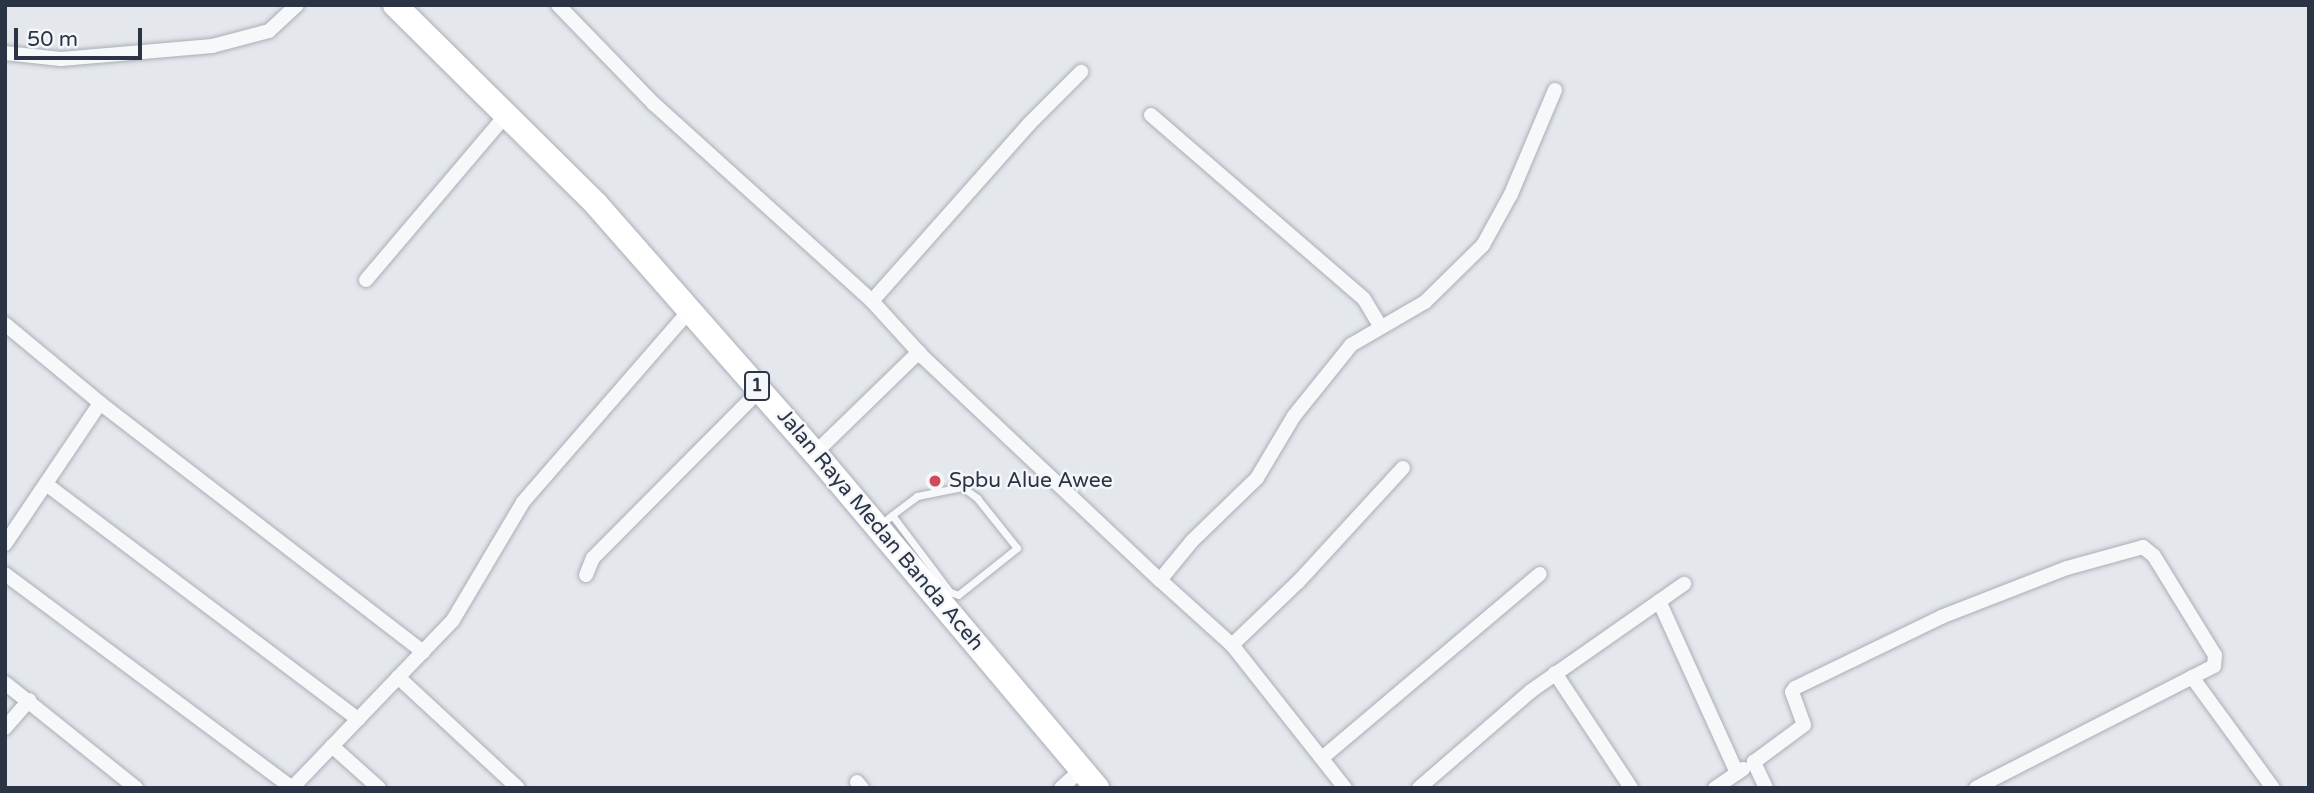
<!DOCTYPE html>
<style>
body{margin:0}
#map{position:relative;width:2314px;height:793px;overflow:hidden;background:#e4e7ec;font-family:"Varela Round",sans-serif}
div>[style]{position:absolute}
.roads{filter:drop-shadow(0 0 2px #a9aeb7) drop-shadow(0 0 2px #a9aeb7)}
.lane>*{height:7px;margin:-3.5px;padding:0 3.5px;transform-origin:3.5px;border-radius:3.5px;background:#f7f8fa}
.street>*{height:14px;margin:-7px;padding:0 7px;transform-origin:7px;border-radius:7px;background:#f7f8fa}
.highway>*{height:24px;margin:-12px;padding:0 12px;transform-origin:12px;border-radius:12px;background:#fff}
.dots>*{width:19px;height:19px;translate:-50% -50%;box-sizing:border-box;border:4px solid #f4f6f9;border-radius:50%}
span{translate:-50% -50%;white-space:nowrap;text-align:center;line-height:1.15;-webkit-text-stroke:5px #f4f6f9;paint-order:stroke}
.shield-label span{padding:2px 5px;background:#f4f6f9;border:2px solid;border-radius:5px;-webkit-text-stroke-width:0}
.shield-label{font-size:19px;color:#2b3445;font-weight:700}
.poi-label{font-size:21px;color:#2b3445}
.left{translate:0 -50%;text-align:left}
.street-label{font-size:21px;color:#2b3445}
.frame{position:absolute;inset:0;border:7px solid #2b3445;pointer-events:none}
.scale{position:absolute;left:14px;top:28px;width:128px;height:32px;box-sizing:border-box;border:4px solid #2b3445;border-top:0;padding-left:9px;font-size:21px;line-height:24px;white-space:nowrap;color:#2b3445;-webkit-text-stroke:5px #f4f6f9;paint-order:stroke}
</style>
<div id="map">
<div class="roads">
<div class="lane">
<i style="left:881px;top:524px;width:14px;rotate:-39deg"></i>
<i style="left:892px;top:515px;width:31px;rotate:-37deg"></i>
<i style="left:917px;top:496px;width:46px;rotate:-11.3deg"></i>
<i style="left:962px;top:487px;width:19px;rotate:36deg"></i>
<i style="left:977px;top:498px;width:64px;rotate:51.3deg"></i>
<i style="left:1017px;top:548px;width:75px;rotate:141.5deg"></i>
<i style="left:958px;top:595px;width:9px;rotate:-159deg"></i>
<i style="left:950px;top:592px;width:96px;rotate:-127deg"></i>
</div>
<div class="street">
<i style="left:558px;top:5px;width:138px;rotate:45.9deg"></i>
<i style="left:654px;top:104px;width:294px;rotate:42.1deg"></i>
<i style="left:872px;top:301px;width:76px;rotate:47.7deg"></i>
<i style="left:923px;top:357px;width:325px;rotate:43.3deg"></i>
<i style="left:5px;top:53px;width:56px;rotate:6.1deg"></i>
<i style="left:61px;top:59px;width:152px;rotate:-4.9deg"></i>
<i style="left:212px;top:46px;width:59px;rotate:-14.7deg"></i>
<i style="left:269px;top:31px;width:38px;rotate:-43deg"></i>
<i style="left:1151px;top:115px;width:281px;rotate:40.8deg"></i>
<i style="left:1364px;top:299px;width:31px;rotate:59deg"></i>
<i style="left:366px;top:280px;width:216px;rotate:-49.7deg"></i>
<i style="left:872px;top:301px;width:237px;rotate:-48.4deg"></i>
<i style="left:1029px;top:124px;width:74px;rotate:-45deg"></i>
<i style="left:5px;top:324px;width:124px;rotate:39.7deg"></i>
<i style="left:100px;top:403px;width:408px;rotate:37.6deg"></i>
<i style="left:815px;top:453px;width:145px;rotate:-44.2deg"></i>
<i style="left:46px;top:484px;width:391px;rotate:37deg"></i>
<i style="left:5px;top:544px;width:170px;rotate:-56deg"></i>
<i style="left:5px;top:574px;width:358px;rotate:36.7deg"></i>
<i style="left:292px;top:788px;width:233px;rotate:-46.2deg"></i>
<i style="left:453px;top:620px;width:137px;rotate:-59.3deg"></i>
<i style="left:523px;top:502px;width:254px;rotate:-49deg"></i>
<i style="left:586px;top:575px;width:18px;rotate:-68deg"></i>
<i style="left:593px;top:558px;width:237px;rotate:-45.2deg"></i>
<i style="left:1659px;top:601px;width:189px;rotate:65.6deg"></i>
<i style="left:1232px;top:645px;width:91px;rotate:-43.7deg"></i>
<i style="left:1298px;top:582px;width:155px;rotate:-47.4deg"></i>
<i style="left:1555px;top:673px;width:138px;rotate:56.5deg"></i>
<i style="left:398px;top:677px;width:163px;rotate:42.8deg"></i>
<i style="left:2192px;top:677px;width:137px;rotate:53.9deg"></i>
<i style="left:5px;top:683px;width:168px;rotate:38.7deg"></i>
<i style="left:5px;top:728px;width:37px;rotate:-49deg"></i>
<i style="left:332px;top:746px;width:63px;rotate:41.8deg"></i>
<i style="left:1322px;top:758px;width:285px;rotate:-40.2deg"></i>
<i style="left:857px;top:782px;width:8px;rotate:50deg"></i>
<i style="left:1061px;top:788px;width:28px;rotate:-42deg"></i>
<i style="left:1345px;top:788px;width:182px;rotate:-128.3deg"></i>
<i style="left:1232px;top:645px;width:97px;rotate:-137.9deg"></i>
<i style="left:1160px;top:580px;width:50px;rotate:-50.6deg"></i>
<i style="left:1192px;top:541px;width:91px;rotate:-44.1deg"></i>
<i style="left:1257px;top:478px;width:72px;rotate:-59.2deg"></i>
<i style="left:1294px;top:416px;width:91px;rotate:-51.2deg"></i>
<i style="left:1351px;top:345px;width:86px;rotate:-30.2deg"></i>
<i style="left:1425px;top:302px;width:81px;rotate:-44.5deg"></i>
<i style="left:1483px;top:245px;width:58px;rotate:-61.2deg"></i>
<i style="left:1511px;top:194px;width:113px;rotate:-67.1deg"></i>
<i style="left:1419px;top:788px;width:148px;rotate:-40.9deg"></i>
<i style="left:1531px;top:691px;width:187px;rotate:-35deg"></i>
<i style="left:1715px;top:788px;width:34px;rotate:-34deg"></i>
<i style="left:1766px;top:788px;width:29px;rotate:-115deg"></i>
<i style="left:1754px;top:762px;width:62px;rotate:-36.5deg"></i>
<i style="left:1804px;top:725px;width:35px;rotate:-110deg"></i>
<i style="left:1792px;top:692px;width:5px;rotate:-53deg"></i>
<i style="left:1795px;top:688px;width:162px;rotate:-25.9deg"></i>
<i style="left:1941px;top:617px;width:135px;rotate:-21.3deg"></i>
<i style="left:2067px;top:568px;width:79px;rotate:-15.4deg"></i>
<i style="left:2143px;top:547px;width:14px;rotate:39deg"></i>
<i style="left:2154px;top:556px;width:116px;rotate:58.4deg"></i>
<i style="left:2215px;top:655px;width:11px;rotate:95deg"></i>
<i style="left:2214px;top:666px;width:267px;rotate:152.9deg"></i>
</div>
<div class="highway">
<i style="left:395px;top:5px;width:283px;rotate:44.7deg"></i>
<i style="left:596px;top:204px;width:332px;rotate:48.7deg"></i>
<i style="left:815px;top:453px;width:438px;rotate:49.9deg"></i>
</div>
</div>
<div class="dots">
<i style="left:935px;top:481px;background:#d1495b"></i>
</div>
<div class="shield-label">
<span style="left:757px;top:386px">1</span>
</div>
<div class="poi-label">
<span class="left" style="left:949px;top:481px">Spbu Alue Awee</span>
</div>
<div class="street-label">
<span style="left:880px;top:530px;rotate:50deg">Jalan Raya Medan Banda Aceh</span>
</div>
<div class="frame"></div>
<div class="scale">50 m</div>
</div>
